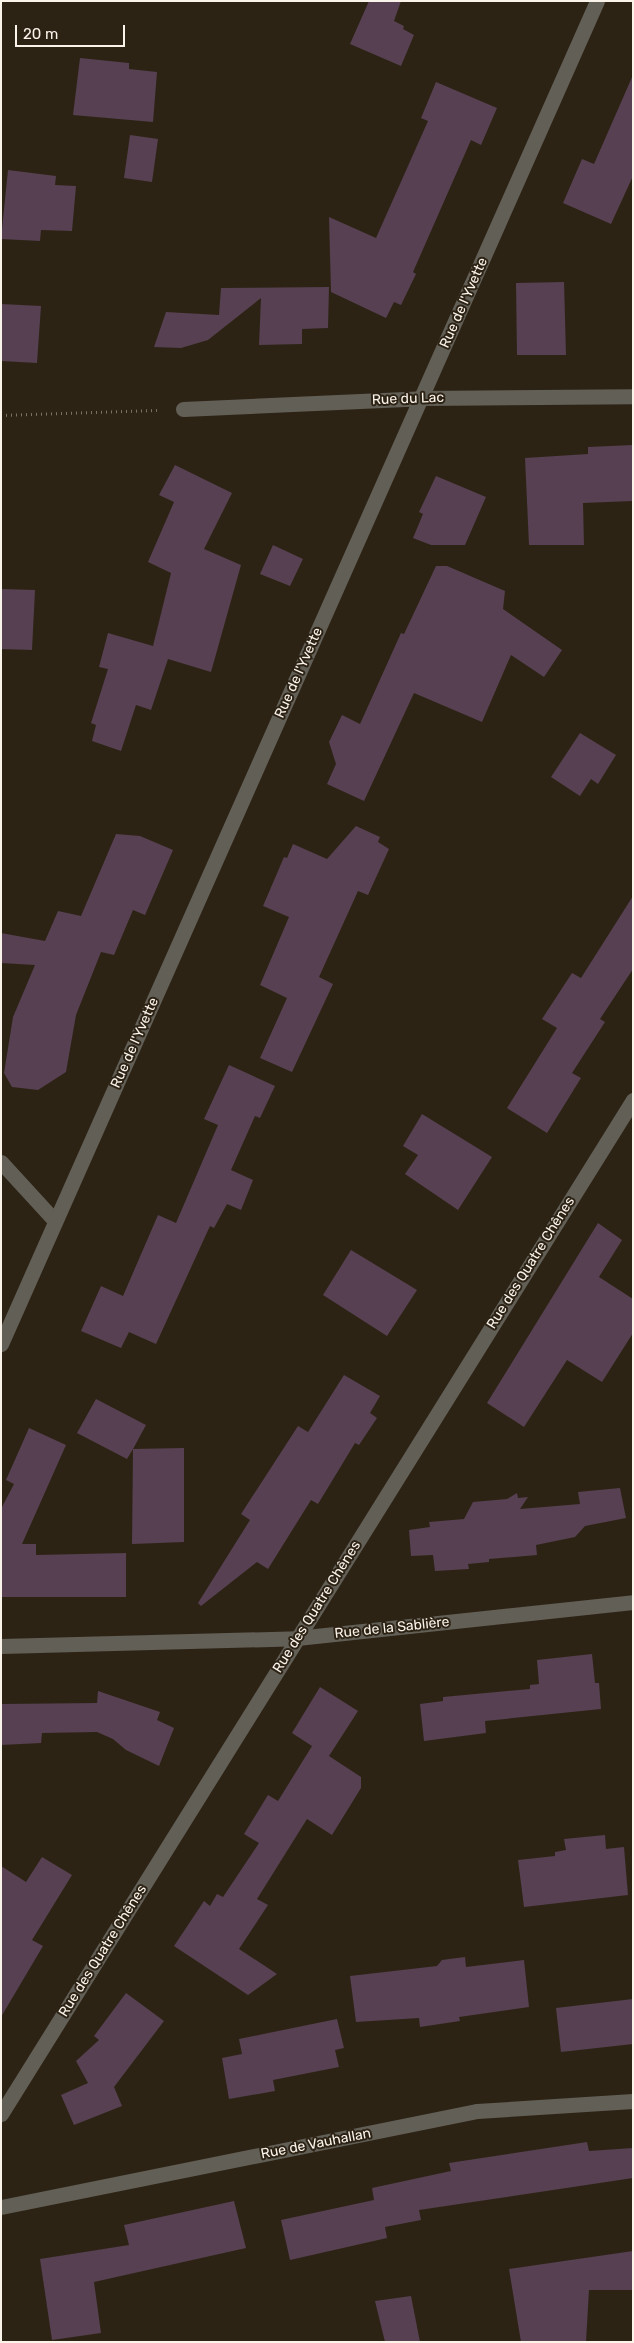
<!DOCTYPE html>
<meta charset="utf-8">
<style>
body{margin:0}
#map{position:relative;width:634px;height:2343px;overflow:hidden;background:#2d2315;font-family:Rubik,sans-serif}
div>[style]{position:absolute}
.building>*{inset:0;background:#564051}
.path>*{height:3px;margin-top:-1.5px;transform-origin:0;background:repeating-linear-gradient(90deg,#7b7266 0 1px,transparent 0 5px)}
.street>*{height:15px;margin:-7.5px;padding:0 7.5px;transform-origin:7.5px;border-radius:7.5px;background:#625f57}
span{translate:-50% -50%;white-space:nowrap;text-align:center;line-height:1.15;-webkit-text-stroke:4px #2d2315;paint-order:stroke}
.street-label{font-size:14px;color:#faf3ea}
.frame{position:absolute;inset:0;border:2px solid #faf3ea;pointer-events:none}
.scale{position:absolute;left:15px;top:25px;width:110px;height:22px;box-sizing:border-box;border:2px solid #faf3ea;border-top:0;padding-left:6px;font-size:15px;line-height:18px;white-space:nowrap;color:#faf3ea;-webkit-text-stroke:4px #2d2315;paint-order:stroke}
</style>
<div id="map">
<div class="building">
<i style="clip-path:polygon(369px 1px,401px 1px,394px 21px,404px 26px,403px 29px,414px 35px,401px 66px,350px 44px)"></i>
<i style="clip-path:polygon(80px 58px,129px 63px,129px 69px,157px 72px,153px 122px,73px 115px)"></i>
<i style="clip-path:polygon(633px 75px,633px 176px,611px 224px,563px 203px,582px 159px,594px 164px)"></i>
<i style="clip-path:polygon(436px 82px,497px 108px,481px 145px,471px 140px,413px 272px,416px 274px,401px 305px,394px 302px,386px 318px,331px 292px,329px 217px,376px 238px,428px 121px,421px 118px)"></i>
<i style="clip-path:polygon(130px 135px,158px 139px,152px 182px,124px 178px)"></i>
<i style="clip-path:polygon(8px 170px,56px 176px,55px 185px,76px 186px,72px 231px,41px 230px,40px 241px,1px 239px)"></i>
<i style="clip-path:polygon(564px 282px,566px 355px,517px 355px,516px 283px)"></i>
<i style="clip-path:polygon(329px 287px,328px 328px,302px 329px,302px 344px,259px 345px,261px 298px,208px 340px,181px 348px,154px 347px,166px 312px,219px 315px,221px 288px)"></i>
<i style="clip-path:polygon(1px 304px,41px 306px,37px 363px,1px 361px)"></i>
<i style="clip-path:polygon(633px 445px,633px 501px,583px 503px,584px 545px,529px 545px,525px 458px,588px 454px,588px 447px)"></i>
<i style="clip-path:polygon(175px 465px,232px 493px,204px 549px,241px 565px,211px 672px,168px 659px,151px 710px,136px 705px,121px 751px,92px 741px,96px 725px,91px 723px,108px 669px,99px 667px,108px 633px,153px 646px,171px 573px,148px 562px,174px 502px,159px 495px)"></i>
<i style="clip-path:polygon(436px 476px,486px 497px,465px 545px,431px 545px,413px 538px,423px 514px,419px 512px)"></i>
<i style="clip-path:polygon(273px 545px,303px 559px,290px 586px,260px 574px)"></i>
<i style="clip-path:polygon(436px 566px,447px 566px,505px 591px,503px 609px,562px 650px,544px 677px,511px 655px,482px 722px,414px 693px,364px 801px,327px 784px,336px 764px,329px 742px,342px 715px,360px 724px,401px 633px,404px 634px)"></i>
<i style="clip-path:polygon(1px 589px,35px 590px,32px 650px,1px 649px)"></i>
<i style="clip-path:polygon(580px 733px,616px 755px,598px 784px,591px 779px,580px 796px,551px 777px)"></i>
<i style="clip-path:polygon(356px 826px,380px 837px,378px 842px,389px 849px,368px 895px,358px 891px,319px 977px,333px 984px,292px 1072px,260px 1058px,287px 998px,260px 985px,289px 917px,263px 906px,284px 857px,287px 858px,293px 844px,327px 859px)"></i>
<i style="clip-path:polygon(116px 834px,140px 836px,173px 850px,145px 915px,133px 910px,114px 955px,101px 952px,76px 1015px,66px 1072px,38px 1090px,12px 1087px,4px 1073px,13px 1017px,35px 965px,1px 963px,1px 933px,45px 941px,58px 911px,81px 916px)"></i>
<i style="clip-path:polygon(633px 896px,633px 969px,600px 1019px,605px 1022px,572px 1073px,581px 1078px,547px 1133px,507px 1108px,557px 1028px,542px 1019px,572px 973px,581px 978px)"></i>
<i style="clip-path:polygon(229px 1065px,275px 1086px,260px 1118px,255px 1116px,231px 1170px,253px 1180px,241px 1210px,227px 1204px,214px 1228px,210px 1226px,156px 1344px,129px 1332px,121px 1348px,81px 1331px,101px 1286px,123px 1296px,158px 1215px,176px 1223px,218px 1125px,204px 1119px)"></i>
<i style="clip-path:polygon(422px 1114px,492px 1157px,458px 1210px,405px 1174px,418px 1155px,403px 1146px)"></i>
<i style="clip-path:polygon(598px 1223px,622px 1240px,599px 1277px,633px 1299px,633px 1333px,602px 1382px,567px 1360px,524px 1427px,487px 1403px)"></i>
<i style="clip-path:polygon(351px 1250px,417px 1290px,387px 1336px,323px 1295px)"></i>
<i style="clip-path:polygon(344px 1375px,380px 1396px,370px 1413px,377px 1418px,359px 1445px,355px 1443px,318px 1504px,311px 1500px,268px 1569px,257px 1562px,201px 1606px,198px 1603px,250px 1520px,241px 1514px,298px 1426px,308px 1432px)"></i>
<i style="clip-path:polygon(96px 1399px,146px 1425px,133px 1449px,184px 1448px,184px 1542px,132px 1544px,133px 1449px,127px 1459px,77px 1433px)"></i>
<i style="clip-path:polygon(29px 1428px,66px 1445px,22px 1544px,36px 1544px,36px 1555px,126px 1553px,126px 1597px,1px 1597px,1px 1509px,14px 1484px,6px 1480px)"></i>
<i style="clip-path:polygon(620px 1488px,626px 1518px,585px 1526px,575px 1537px,536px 1545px,537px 1555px,489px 1559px,489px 1562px,468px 1564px,469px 1569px,435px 1571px,433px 1555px,411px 1556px,409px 1530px,430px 1527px,429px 1522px,464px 1519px,473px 1502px,507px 1499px,517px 1493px,518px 1498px,528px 1497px,520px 1509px,580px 1504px,578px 1492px)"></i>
<i style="clip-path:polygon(592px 1654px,595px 1683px,599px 1683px,601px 1709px,485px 1721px,486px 1733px,424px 1741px,420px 1704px,443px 1701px,443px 1697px,530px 1689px,530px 1685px,539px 1684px,537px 1660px)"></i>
<i style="clip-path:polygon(320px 1687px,358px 1711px,329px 1756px,361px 1777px,361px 1788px,332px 1835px,307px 1819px,257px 1899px,268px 1905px,239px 1949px,277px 1974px,248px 1995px,174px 1946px,204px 1901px,210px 1906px,217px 1894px,223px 1897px,259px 1843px,244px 1834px,268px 1795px,278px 1801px,312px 1746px,292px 1733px)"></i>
<i style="clip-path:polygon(98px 1691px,160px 1712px,157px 1720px,174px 1728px,159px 1766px,126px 1750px,113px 1739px,97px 1732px,42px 1733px,41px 1743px,1px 1745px,1px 1704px,97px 1703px)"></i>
<i style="clip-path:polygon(605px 1835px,606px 1849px,624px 1847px,628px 1895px,524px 1907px,518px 1860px,555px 1856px,555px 1852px,566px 1850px,564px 1839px)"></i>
<i style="clip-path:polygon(42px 1857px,72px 1875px,32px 1940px,43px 1946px,1px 2017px,1px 1866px,26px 1882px)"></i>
<i style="clip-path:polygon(465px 1957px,466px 1967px,524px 1960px,529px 2007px,459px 2017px,460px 2021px,420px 2027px,419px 2018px,356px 2022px,350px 1976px,437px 1966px,442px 1960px)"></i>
<i style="clip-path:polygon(126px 1993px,164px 2021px,114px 2087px,122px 2106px,74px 2125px,61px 2095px,88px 2083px,76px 2061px,99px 2040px,94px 2036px)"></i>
<i style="clip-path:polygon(633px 1999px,633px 2044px,561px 2052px,556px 2008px)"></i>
<i style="clip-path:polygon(337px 2019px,344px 2048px,335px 2050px,339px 2067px,273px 2080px,275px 2091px,229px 2099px,222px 2058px,242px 2054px,239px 2039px)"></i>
<i style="clip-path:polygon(587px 2142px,589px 2151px,633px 2148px,633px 2178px,419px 2210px,421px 2220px,385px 2227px,387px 2238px,290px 2260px,281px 2220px,374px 2200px,372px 2188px,451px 2171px,449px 2163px)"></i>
<i style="clip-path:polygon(234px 2201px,246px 2248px,94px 2282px,101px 2333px,52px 2340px,40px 2259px,129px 2245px,124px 2225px)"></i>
<i style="clip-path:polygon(633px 2251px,633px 2290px,589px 2290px,586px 2342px,521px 2342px,509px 2269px)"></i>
<i style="clip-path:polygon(411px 2296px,420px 2342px,385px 2342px,375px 2301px)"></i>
</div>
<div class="path">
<i style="left:1px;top:415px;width:156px;rotate:-1.8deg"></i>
</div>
<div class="street">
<i style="left:183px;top:409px;width:239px;rotate:-2.6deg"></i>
<i style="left:422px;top:398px;width:211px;rotate:-0.5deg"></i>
<i style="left:1px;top:1162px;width:80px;rotate:47.5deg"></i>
<i style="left:1px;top:1344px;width:1469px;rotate:-66.07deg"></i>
<i style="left:1px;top:1646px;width:296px;rotate:-1.5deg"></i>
<i style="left:297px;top:1638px;width:338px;rotate:-6.1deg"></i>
<i style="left:1px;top:2114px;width:1195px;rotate:-58.07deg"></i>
<i style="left:1px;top:2207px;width:486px;rotate:-11.4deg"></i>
<i style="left:477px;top:2111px;width:156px;rotate:-3.7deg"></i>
</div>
<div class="street-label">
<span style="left:464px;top:303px;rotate:-66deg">Rue de l'Yvette</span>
<span style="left:408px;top:399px;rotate:-2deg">Rue du Lac</span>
<span style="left:299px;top:673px;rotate:-66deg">Rue de l'Yvette</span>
<span style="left:135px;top:1043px;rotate:-66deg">Rue de l'Yvette</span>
<span style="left:531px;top:1263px;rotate:-58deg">Rue des Quatre Chênes</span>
<span style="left:317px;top:1607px;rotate:-58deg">Rue des Quatre Chênes</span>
<span style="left:392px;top:1628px;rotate:-6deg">Rue de la Sablière</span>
<span style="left:103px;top:1951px;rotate:-58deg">Rue des Quatre Chênes</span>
<span style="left:316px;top:2144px;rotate:-11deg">Rue de Vauhallan</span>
</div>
<div class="frame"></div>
<div class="scale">20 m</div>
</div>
